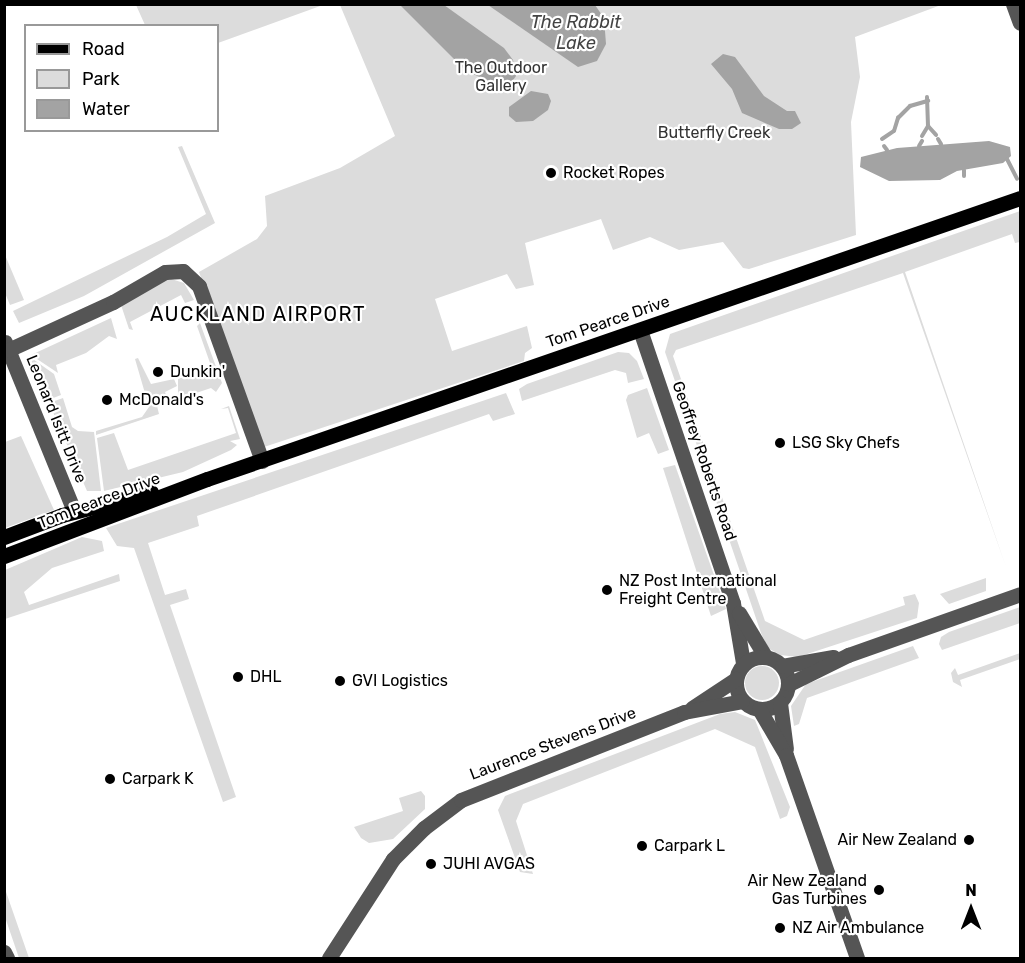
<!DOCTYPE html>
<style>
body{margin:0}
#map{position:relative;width:1025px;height:963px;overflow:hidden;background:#fff;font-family:Rubik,sans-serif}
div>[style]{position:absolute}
.green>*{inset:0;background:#dcdcdc}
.round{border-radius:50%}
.water>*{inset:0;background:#a3a3a3}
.stream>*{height:4px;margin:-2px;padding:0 2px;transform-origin:2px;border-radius:2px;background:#a3a3a3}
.minor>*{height:15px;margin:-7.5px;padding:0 7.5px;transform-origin:7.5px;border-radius:7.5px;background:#555}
.minor>.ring{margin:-7.5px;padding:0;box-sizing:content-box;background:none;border:15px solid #555;border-radius:50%}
.major>*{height:15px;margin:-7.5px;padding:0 7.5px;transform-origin:7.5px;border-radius:7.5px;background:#000}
.dots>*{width:16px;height:16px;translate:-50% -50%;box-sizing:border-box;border:3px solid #fff;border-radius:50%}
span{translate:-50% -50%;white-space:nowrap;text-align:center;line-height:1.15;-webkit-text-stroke:4.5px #fff;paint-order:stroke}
.park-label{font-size:16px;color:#333}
.poi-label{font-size:16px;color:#000}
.left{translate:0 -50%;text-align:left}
.right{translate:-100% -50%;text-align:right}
.street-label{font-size:16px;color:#000}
.water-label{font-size:18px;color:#444;font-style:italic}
.quarter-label{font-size:20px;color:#000;letter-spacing:1.5px}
.frame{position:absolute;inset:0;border:6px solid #000;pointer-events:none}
.legend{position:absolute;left:24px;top:24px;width:195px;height:108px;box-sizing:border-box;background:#fff;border:2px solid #999;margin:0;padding:8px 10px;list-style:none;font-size:18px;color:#000}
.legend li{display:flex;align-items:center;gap:12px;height:30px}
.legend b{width:30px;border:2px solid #999}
.north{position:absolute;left:941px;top:879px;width:60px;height:60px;-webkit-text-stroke:4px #fff;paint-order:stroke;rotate:0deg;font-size:16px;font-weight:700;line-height:24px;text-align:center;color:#000}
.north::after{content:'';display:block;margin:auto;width:21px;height:27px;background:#000;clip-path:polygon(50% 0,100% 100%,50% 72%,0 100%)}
</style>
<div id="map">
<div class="green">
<i style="clip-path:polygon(136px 5px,323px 5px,218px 43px,218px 26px,145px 25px)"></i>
<i style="clip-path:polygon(340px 5px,941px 5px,855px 37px,860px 77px,851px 122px,856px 235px,749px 269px,743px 268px,723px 242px,679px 250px,650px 237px,613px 250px,601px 219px,525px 243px,534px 285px,516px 289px,507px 274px,435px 299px,452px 351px,527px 326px,532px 348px,525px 353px,524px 361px,264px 447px,199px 272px,257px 239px,267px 226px,265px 196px,340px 168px,395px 136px)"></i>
<i style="clip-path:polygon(182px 146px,215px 223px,84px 296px,19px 323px,13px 311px,167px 237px,206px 214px,178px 147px)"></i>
<i style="clip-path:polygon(1020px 211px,1020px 242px,1015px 243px,1012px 234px,905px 272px,1006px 567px,903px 273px,676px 350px,673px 356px,765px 621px,804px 640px,905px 605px,903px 597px,915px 594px,919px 603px,917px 618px,798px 657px,780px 655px,768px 648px,761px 633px,665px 352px,670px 334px)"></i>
<i style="clip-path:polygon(5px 255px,24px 300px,10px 305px,5px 293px)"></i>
<i style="clip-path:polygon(168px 278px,184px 283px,194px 300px,185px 303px,181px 295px,130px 322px,133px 330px,129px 329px,121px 305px)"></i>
<i style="clip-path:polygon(111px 318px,117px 339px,109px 336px,86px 353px,56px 365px,58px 373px,31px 355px)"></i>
<i style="clip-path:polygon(200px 323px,222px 383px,216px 392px,211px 388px,178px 399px,178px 379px,203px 370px,210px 363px,197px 326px)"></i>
<i style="clip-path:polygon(618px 352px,629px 353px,637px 361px,644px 379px,628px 383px,626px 373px,615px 370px,522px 401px,519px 389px,527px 384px)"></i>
<i style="clip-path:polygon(30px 357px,54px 374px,61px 395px,48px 400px)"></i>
<i style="clip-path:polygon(138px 358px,151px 384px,174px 379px,177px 386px,165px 392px,169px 402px,157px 406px,159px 414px,96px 435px,96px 431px,142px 417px,149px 407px,135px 359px)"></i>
<i style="clip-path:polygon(647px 388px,669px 450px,658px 454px,649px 433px,637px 438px,626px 400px,628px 395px)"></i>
<i style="clip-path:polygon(506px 393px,515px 414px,493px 421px,489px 414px,197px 516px,199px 526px,148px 543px,165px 595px,186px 589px,189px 599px,170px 605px,236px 797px,223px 802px,134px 548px,117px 546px,106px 528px)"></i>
<i style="clip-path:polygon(63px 398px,72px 427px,78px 431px,94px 432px,101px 491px,87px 491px,49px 403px)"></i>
<i style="clip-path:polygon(229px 406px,240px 439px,230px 441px,237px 445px,231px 450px,183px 472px,104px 491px,97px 438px,114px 433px,128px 470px,236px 433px,228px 408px,221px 409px)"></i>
<i style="clip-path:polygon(21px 436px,54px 510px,5px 528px,5px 442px)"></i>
<i style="clip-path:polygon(675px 465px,726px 609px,711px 616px,663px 468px)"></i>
<i style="clip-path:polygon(82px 537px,102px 541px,104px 551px,52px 568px,24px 592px,29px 605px,119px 574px,120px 581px,5px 619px,5px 570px)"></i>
<i style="clip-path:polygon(986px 578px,986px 591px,949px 604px,940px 594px)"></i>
<i style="clip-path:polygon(1020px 607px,1020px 623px,942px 650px,939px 644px,941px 637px,949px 632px)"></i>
<i style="clip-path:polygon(913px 646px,919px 658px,807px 698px,799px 724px,794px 726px,791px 706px,806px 684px)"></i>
<i style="clip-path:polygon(1020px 653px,1020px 659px,960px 680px,962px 687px,953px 682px,951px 673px,955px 668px,958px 675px)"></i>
<i class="round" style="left:745px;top:666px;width:34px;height:34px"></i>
<i style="clip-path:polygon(735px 712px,755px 720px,790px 807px,787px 816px,780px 819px,755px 747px,715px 729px,523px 804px,516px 821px,533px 874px,520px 872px,498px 810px,505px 796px,720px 714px)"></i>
<i style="clip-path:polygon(421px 791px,425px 796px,425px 809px,393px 839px,369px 843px,361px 838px,354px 827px,403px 811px,399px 798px)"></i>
<i style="clip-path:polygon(4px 889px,5px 889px,29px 958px,19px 958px,5px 917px)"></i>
</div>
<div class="water">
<i style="clip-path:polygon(400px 5px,444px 5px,504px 48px,513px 60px,516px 76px,511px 83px,498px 85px,466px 71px)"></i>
<i style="clip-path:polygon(488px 5px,595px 5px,604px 18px,606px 44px,597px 61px,578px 67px)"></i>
<i style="clip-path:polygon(723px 54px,735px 57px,764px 96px,787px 111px,795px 111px,801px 123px,792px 129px,779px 129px,742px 113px,732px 89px,711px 64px)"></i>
<i style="clip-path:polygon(531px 91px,548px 94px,551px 101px,548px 110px,533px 121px,516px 122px,509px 116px,509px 107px)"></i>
<i style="clip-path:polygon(989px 141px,1010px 147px,1011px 156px,1003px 163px,957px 171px,940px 180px,889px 181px,860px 167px,861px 157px,897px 148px)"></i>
</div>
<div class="stream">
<i style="left:927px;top:97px;width:29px;rotate:88deg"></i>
<i style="left:928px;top:126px;width:12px;rotate:48deg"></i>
<i style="left:922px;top:136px;width:12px;rotate:-59deg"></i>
<i style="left:882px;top:139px;width:14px;rotate:-34deg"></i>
<i style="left:894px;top:131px;width:14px;rotate:-73deg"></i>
<i style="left:898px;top:118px;width:17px;rotate:-45deg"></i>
<i style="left:910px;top:106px;width:19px;rotate:-16deg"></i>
<i style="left:938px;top:139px;width:6px;rotate:59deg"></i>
<i style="left:884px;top:146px;width:5px;rotate:53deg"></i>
<i style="left:919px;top:146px;width:6px;rotate:-59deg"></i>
<i style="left:1007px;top:159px;width:22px;rotate:63deg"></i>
<i style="left:964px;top:170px;width:6px;rotate:90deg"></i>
</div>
<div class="minor">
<i style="left:1013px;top:4px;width:20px;rotate:70deg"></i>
<i style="left:640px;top:330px;width:288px;rotate:71.2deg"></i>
<i style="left:733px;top:603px;width:61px;rotate:80.5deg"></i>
<i style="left:5px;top:342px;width:183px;rotate:67.8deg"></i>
<i style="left:8px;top:350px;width:115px;rotate:-24.6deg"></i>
<i style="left:113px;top:302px;width:60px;rotate:-30deg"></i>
<i style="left:165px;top:272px;width:18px;rotate:-3deg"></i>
<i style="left:183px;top:271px;width:22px;rotate:43deg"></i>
<i style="left:199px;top:286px;width:186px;rotate:70.2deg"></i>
<i style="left:739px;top:613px;width:50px;rotate:58.8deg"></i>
<i class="ring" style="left:736px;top:657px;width:37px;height:37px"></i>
<i style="left:782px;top:666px;width:52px;rotate:-10deg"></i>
<i style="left:789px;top:684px;width:66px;rotate:-26.2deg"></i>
<i style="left:848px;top:655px;width:182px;rotate:-19.5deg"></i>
<i style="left:780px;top:703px;width:46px;rotate:82.6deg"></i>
<i style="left:692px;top:708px;width:53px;rotate:-33.4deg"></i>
<i style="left:759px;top:709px;width:53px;rotate:59.6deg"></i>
<i style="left:786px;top:755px;width:215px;rotate:70.7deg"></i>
<i style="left:4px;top:952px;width:7px;rotate:63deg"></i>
<i style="left:329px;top:958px;width:118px;rotate:-57.1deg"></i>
<i style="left:393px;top:859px;width:44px;rotate:-45deg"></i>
<i style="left:424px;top:828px;width:46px;rotate:-37.1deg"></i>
<i style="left:461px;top:800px;width:240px;rotate:-21.5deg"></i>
<i style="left:684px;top:712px;width:59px;rotate:-10.7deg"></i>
</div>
<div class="major">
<i style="left:4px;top:537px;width:62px;rotate:-20.8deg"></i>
<i style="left:62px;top:515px;width:92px;rotate:-14.5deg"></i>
<i style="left:4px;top:556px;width:217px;rotate:-20.8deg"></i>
<i style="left:207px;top:479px;width:860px;rotate:-19.07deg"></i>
</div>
<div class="dots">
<i style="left:551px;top:173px;background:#000"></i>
<i style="left:158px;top:372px;background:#000"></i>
<i style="left:107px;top:400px;background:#000"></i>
<i style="left:780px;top:443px;background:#000"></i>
<i style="left:607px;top:590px;background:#000"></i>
<i style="left:238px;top:677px;background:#000"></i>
<i style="left:340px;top:681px;background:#000"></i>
<i style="left:110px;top:779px;background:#000"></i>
<i style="left:969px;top:840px;background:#000"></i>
<i style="left:642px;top:846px;background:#000"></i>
<i style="left:431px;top:864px;background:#000"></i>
<i style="left:879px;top:890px;background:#000"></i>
<i style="left:780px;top:928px;background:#000"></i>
</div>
<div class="park-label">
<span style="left:501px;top:77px">The Outdoor<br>Gallery</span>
<span style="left:714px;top:133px">Butterfly Creek</span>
</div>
<div class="poi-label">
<span class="left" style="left:563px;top:173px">Rocket Ropes</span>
<span class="left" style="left:170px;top:372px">Dunkin'</span>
<span class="left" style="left:119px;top:400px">McDonald's</span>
<span class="left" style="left:792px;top:443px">LSG Sky Chefs</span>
<span class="left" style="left:619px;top:590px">NZ Post International<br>Freight Centre</span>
<span class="left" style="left:250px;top:677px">DHL</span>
<span class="left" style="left:352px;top:681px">GVI Logistics</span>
<span class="left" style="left:122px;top:779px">Carpark K</span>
<span class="right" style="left:957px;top:840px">Air New Zealand</span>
<span class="left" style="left:654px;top:846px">Carpark L</span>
<span class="left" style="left:443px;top:864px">JUHI AVGAS</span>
<span class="right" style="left:867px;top:890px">Air New Zealand<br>Gas Turbines</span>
<span class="left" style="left:792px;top:928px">NZ Air Ambulance</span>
</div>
<div class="street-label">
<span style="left:608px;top:322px;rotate:-19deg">Tom Pearce Drive</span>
<span style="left:56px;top:419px;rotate:68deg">Leonard Isitt Drive</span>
<span style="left:704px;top:461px;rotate:71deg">Geoffrey Roberts Road</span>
<span style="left:99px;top:501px;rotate:-21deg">Tom Pearce Drive</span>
<span style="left:553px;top:744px;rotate:-21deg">Laurence Stevens Drive</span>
</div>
<div class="water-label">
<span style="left:576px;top:33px">The Rabbit<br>Lake</span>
</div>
<div class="quarter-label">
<span style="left:258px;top:314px">AUCKLAND AIRPORT</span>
</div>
<div class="frame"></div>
<ul class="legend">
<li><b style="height:8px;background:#000"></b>Road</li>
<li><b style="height:16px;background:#dcdcdc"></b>Park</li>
<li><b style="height:16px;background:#a3a3a3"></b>Water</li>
</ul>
<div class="north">N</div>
</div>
